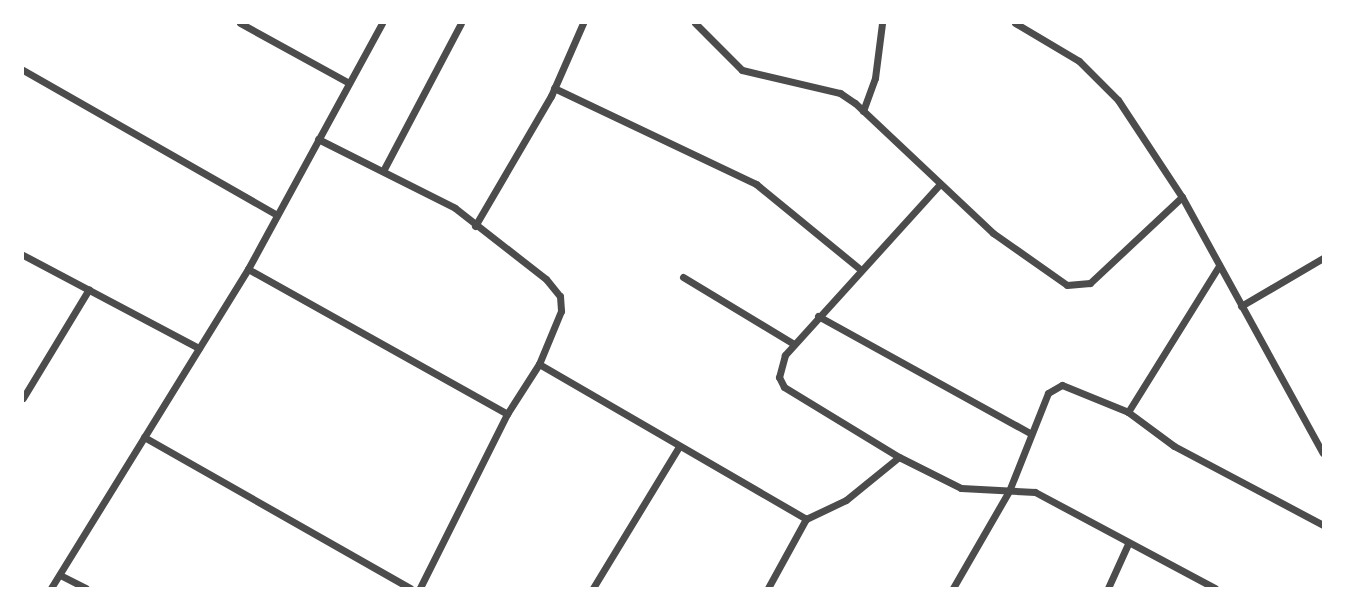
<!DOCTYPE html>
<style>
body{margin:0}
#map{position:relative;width:1346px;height:611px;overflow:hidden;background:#fff;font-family:"Crimson Pro",serif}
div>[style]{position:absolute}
.minor>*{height:7px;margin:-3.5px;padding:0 3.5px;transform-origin:3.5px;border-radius:3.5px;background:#4c4c4c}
span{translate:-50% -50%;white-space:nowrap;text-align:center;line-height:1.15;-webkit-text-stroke:7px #fff;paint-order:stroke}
.frame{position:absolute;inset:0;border:24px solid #fff;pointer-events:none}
</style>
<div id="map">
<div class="minor">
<i style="left:240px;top:23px;width:124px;rotate:28.8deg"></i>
<i style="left:695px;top:23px;width:66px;rotate:45deg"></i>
<i style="left:742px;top:70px;width:101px;rotate:13.2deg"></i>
<i style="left:840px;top:93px;width:18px;rotate:34deg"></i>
<i style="left:855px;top:103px;width:190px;rotate:43.3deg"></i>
<i style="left:993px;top:233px;width:90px;rotate:35.1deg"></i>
<i style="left:1067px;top:285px;width:23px;rotate:-5deg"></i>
<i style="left:1090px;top:283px;width:126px;rotate:-43.1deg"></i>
<i style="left:1015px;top:23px;width:74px;rotate:30.7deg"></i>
<i style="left:1079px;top:61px;width:55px;rotate:45deg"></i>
<i style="left:1118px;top:100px;width:116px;rotate:56.6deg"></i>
<i style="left:1182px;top:197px;width:292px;rotate:61.2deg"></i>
<i style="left:23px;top:70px;width:292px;rotate:29.7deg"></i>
<i style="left:554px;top:88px;width:224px;rotate:25.4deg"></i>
<i style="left:756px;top:184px;width:134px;rotate:39.3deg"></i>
<i style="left:863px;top:111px;width:35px;rotate:-70deg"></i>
<i style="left:875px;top:78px;width:55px;rotate:-82.7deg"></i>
<i style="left:318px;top:139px;width:153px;rotate:26.7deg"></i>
<i style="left:455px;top:208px;width:115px;rotate:38deg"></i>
<i style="left:546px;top:279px;width:22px;rotate:51deg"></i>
<i style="left:560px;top:296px;width:15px;rotate:86deg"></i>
<i style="left:561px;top:311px;width:57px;rotate:112.5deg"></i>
<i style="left:539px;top:364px;width:59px;rotate:122.6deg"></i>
<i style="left:507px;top:414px;width:195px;rotate:116.6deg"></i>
<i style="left:383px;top:171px;width:167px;rotate:-62.2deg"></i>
<i style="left:940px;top:184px;width:231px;rotate:132.2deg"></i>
<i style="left:785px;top:355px;width:23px;rotate:105deg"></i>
<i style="left:779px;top:377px;width:11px;rotate:63deg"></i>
<i style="left:784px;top:387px;width:135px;rotate:31.3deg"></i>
<i style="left:899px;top:457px;width:69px;rotate:26.6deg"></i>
<i style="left:961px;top:488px;width:74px;rotate:3.1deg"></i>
<i style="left:1035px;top:492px;width:204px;rotate:28.1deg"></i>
<i style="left:475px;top:226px;width:151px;rotate:-59.7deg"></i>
<i style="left:551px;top:96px;width:80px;rotate:-66.3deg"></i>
<i style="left:23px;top:255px;width:199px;rotate:27.9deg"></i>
<i style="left:248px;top:269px;width:297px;rotate:29.2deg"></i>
<i style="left:683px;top:277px;width:130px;rotate:31.1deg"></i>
<i style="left:1241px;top:306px;width:95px;rotate:-30.3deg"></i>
<i style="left:818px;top:316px;width:242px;rotate:28.9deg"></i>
<i style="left:539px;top:364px;width:309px;rotate:30.1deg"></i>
<i style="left:23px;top:398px;width:127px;rotate:-58.8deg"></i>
<i style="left:1128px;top:412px;width:172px;rotate:-58.1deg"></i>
<i style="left:144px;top:437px;width:306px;rotate:29.6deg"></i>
<i style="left:60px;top:575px;width:29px;rotate:27deg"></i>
<i style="left:51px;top:588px;width:375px;rotate:-58.3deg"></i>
<i style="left:248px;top:269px;width:280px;rotate:-61.4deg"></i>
<i style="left:593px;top:588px;width:164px;rotate:-58.7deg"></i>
<i style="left:768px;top:588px;width:79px;rotate:-61.2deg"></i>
<i style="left:806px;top:519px;width:44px;rotate:-25.4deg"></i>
<i style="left:846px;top:500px;width:68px;rotate:-39.1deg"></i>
<i style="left:953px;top:588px;width:112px;rotate:-60deg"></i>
<i style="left:1009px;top:491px;width:105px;rotate:-68.3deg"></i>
<i style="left:1048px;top:393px;width:16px;rotate:-30deg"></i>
<i style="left:1062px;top:385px;width:71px;rotate:22.2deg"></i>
<i style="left:1128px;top:412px;width:57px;rotate:36.5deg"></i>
<i style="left:1174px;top:446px;width:169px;rotate:27.9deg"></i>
<i style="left:1108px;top:588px;width:48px;rotate:-65.6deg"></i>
</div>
<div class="frame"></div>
</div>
